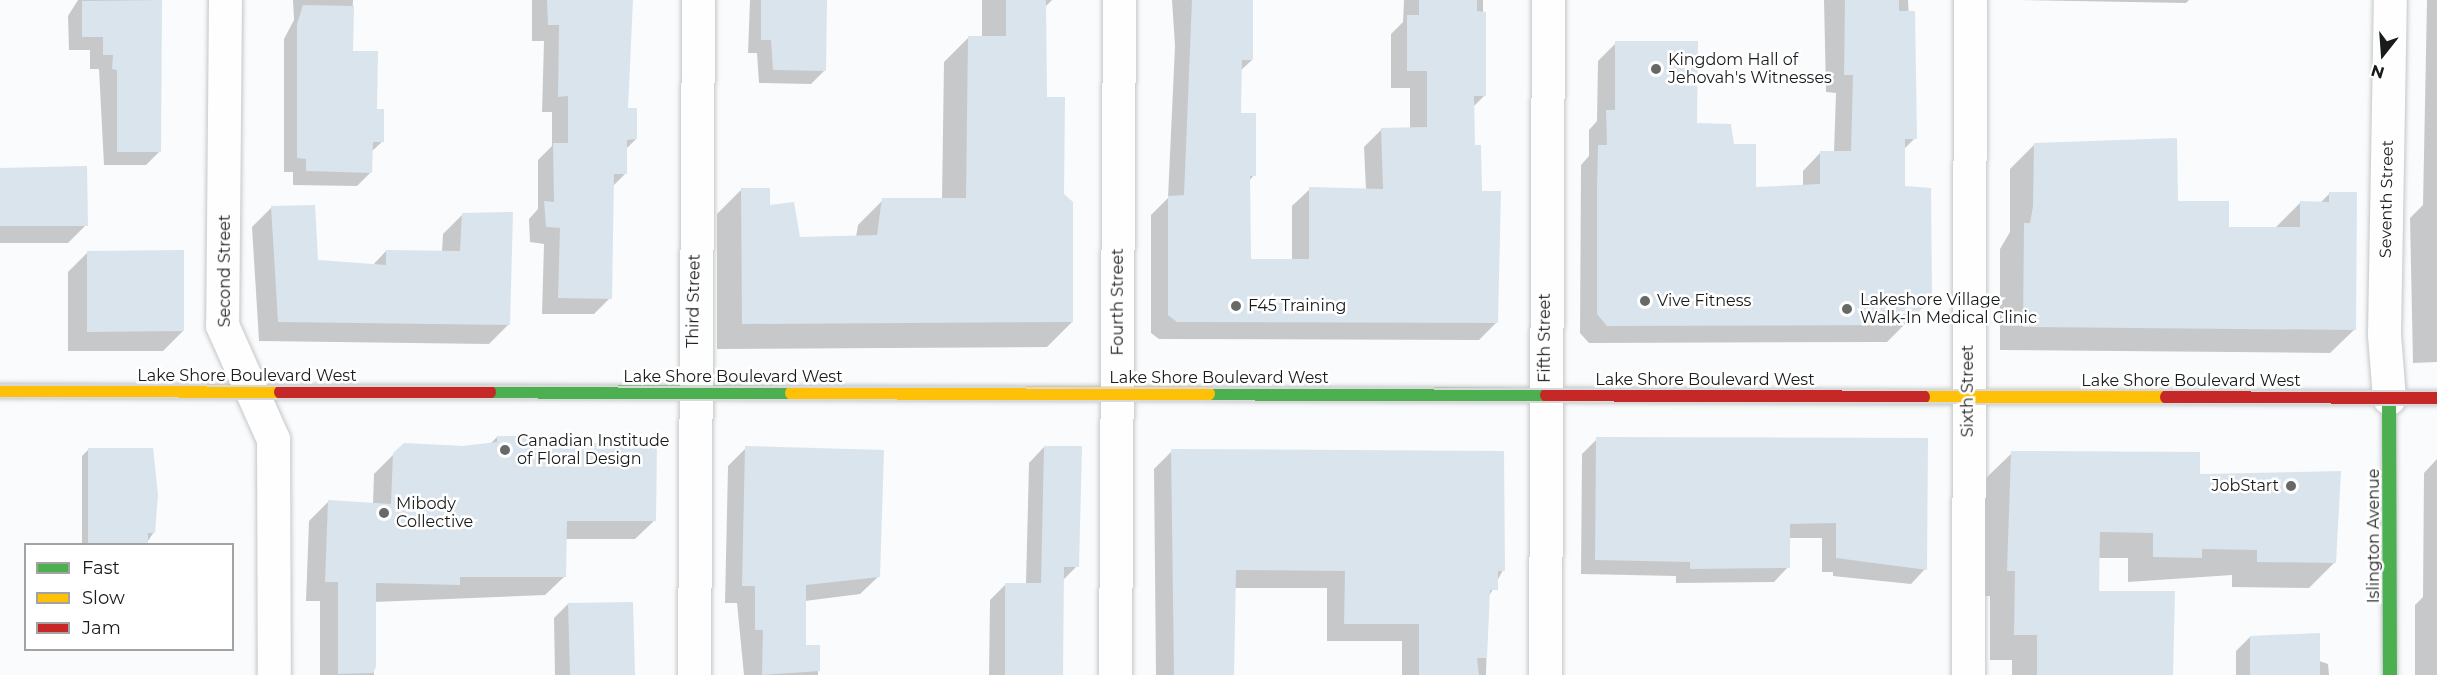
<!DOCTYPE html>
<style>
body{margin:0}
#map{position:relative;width:2437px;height:675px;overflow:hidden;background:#f9fbfd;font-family:Montserrat,sans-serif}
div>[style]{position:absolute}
.shadow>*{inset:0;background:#0003}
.building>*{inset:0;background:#dae4ec}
.roads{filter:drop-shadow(0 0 2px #c4c6c7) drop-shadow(0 0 2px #c4c6c7)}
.street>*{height:33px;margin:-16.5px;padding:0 16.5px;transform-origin:16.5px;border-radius:16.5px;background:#fefeff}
.fast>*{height:14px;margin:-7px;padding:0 7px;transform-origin:7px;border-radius:7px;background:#4caf50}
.slow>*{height:14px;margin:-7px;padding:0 7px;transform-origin:7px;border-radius:7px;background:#ffc107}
.jam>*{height:14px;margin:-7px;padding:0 7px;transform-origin:7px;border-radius:7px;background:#c62828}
.tram>*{height:1.5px;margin:-0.75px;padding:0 0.75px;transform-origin:0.75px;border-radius:0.75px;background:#d8d8d8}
.dots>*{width:16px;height:16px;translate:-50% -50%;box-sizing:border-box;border:3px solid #fff;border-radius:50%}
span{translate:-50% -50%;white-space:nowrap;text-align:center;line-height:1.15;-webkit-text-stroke:5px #fff;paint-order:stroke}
.poi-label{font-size:16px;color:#191a1a}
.left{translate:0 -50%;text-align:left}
.right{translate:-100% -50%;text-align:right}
.street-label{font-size:16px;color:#191a1a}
.legend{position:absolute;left:24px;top:543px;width:210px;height:108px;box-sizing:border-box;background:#fff;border:2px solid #a3a3a3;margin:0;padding:8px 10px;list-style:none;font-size:18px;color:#191a1a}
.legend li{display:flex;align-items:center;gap:12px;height:30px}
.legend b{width:30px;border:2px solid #a3a3a3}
.north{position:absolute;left:2353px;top:24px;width:60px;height:60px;-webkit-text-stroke:4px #fff;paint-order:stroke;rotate:197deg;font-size:16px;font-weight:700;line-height:24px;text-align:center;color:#191a1a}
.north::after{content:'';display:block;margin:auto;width:21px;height:27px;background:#191a1a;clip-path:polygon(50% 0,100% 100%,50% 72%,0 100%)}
</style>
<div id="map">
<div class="shadow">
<i style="clip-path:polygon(78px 0,157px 0,160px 151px,146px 165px,104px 165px,99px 69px,90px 69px,90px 50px,69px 50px,68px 16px)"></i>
<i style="clip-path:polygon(293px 0,353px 0,351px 52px,383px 141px,371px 152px,371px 172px,357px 186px,293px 185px,293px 172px,284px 172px,284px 39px,294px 20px)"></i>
<i style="clip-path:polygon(532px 0,631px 0,627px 110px,636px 139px,626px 149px,626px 173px,612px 187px,610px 298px,594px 314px,542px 314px,544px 244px,530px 242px,529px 219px,538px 209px,538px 160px,552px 146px,552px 112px,542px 112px,544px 41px,532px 41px)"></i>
<i style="clip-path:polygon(750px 0,826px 0,825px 70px,811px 84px,759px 83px,757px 53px,748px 53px)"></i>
<i style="clip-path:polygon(982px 0,1052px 0,1045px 7px,1046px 99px,1063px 194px,1072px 322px,1047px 347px,717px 349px,717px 214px,742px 189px,768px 206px,799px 239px,856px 237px,858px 225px,883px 200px,942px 200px,944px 62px,969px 37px,982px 38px)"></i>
<i style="clip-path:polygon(1172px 0,1250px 0,1252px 60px,1240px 71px,1240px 114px,1254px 175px,1248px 182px,1249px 260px,1292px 260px,1292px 206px,1310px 189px,1366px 190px,1364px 147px,1381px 130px,1410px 129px,1410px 88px,1391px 88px,1391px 34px,1403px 22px,1404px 0,1483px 0,1484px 96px,1473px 107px,1473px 147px,1497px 322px,1479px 340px,1159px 339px,1151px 333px,1151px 215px,1168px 198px,1175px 46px)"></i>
<i style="clip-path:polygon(1824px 0,1908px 0,1915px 138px,1903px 150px,1905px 324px,1887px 342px,1589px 343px,1580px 333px,1581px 165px,1589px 156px,1589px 130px,1597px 121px,1598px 61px,1616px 43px,1696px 124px,1733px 146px,1754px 188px,1803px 186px,1803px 171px,1821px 152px,1834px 152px,1836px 93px,1826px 92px)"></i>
<i style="clip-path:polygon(2019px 0,2189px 0,2186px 3px)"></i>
<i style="clip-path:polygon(2427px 0,2437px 0,2437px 362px,2413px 363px,2410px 218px,2423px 205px)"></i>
<i style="clip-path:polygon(2034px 145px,2227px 228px,2276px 227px,2300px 203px,2320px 203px,2330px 193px,2355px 329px,2330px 353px,2000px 350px,2000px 249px,2010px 232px,2010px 169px)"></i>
<i style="clip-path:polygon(0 169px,86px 225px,68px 243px,0 243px)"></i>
<i style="clip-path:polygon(272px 207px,316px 262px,372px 266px,386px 251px,442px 252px,443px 234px,463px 214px,509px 324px,489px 344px,259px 341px,252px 227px)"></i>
<i style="clip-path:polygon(88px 252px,183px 331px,163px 351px,68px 351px,68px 272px)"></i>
<i style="clip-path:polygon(497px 437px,565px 445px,655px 520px,635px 539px,565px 539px,565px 576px,545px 595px,374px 602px,374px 675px,320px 675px,320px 601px,306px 601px,309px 521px,328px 502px,373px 504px,374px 474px,394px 454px,490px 444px)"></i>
<i style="clip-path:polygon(1597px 439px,1927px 439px,1925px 569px,1911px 584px,1833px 576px,1833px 572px,1822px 572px,1822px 538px,1788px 538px,1788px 567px,1774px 582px,1676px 583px,1676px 576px,1581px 574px,1582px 454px)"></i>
<i style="clip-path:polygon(1044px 447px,1077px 566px,1062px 581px,1061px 675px,989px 675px,990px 600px,1006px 584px,1026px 584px,1029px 463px)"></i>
<i style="clip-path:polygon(746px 448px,879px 576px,860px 594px,805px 601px,805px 647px,818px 647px,818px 675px,744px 675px,737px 603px,725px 603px,728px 466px)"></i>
<i style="clip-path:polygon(89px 449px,154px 532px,146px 544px,82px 544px,82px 456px)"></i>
<i style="clip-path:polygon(1172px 451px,1503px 570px,1488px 598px,1486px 675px,1402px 675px,1402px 641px,1327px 641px,1327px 588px,1234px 588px,1234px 675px,1156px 675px,1154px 469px)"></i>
<i style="clip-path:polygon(2012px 453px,2198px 476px,2335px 562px,2309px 588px,2232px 587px,2232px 575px,2128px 582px,2128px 558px,2098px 558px,2097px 593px,2172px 675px,2012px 675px,2012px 660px,1990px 660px,1990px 596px,1982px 596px,1986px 478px)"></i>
<i style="clip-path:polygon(2437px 459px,2437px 675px,2415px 675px,2415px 605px,2423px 597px,2424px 473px)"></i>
<i style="clip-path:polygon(568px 604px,634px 675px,555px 675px,554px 618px)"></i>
<i style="clip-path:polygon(2250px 637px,2328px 664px,2329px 675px,2236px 675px,2236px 651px)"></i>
</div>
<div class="building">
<i style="clip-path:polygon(162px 0,161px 152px,117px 152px,117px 70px,112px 69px,113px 55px,103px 55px,103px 37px,82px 37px,82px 1px)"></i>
<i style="clip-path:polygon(547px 0,633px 0,628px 108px,637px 108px,637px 139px,627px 140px,627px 174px,614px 174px,612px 299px,558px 298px,560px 228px,546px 227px,544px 201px,554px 202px,553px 143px,568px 143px,568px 96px,558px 97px,559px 25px,548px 25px)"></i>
<i style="clip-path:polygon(761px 0,827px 0,826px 71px,773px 70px,771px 40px,761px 40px)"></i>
<i style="clip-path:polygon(1006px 0,1046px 0,1047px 97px,1065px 97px,1064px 194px,1073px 202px,1073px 322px,742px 324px,741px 188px,770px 188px,770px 205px,794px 202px,800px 237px,877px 235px,882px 198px,966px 198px,968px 36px,1006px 36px)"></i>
<i style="clip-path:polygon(1192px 0,1253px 0,1253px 60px,1242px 60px,1241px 113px,1256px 113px,1256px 176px,1250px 176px,1251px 259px,1309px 259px,1309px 187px,1383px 189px,1381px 128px,1427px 127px,1427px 71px,1407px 71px,1407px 15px,1419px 15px,1419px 0,1477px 0,1477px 11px,1486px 12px,1486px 96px,1474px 96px,1475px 145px,1481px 145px,1482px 191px,1501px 191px,1498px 323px,1177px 322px,1168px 315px,1168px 196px,1184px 195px)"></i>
<i style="clip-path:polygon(1845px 0,1899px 0,1899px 11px,1915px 11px,1917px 139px,1905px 139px,1905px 186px,1931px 188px,1932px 298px,1906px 325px,1607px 326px,1597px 314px,1597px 188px,1598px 145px,1607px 145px,1606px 110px,1615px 110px,1615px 41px,1698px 41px,1697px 123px,1731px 124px,1734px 144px,1756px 144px,1756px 187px,1820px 184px,1820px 151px,1851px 151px,1853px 75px,1844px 75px)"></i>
<i style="clip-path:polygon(303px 5px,354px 6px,353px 51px,378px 51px,377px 109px,384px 109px,384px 142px,373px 142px,372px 173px,306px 171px,306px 159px,297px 158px,297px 24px)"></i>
<i style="clip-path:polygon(2177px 138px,2178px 201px,2229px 201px,2229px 227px,2300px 227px,2300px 201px,2329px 202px,2329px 192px,2357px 192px,2356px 330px,2023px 327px,2024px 223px,2030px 223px,2033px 206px,2034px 143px)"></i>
<i style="clip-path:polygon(87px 166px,88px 226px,0 226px,0 168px)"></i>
<i style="clip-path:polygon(315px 205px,318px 260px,386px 265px,386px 250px,460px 251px,462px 213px,513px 212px,510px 325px,278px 322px,271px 206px)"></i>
<i style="clip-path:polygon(184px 250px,184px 331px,87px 332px,87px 251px)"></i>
<i style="clip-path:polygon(497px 436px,567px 436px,566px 443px,657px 443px,656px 521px,567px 521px,566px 577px,460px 577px,460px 585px,376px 583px,376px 667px,373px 673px,338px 674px,338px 582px,325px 582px,328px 500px,391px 504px,393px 453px,404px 443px,463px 446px,497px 442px)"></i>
<i style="clip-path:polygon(1596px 437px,1928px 438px,1927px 570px,1836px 558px,1836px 523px,1790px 524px,1790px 568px,1690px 569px,1690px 562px,1595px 560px)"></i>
<i style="clip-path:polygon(745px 446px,884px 450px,880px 577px,806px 585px,806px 645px,820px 645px,820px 671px,762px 675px,763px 630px,755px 630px,755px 586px,742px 586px)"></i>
<i style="clip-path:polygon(1044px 446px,1082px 446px,1079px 567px,1064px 567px,1063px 675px,1005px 675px,1005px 583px,1041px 583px)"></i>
<i style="clip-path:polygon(88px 448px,153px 448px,158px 495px,155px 533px,148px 533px,148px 544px,88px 544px)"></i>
<i style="clip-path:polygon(1171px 449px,1504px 451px,1505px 571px,1498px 571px,1498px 590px,1490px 590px,1487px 658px,1477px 658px,1479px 675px,1419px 675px,1419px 624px,1344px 624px,1345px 571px,1236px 570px,1234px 675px,1174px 675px)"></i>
<i style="clip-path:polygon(2011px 451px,2200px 452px,2200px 474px,2341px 471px,2336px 563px,2257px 562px,2257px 550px,2202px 549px,2202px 558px,2153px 557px,2153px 533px,2100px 532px,2099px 591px,2175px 591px,2173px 675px,2037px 675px,2037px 635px,2014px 635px,2015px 571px,2007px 571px)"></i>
<i style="clip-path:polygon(633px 602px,635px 675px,570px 675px,568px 603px)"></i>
<i style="clip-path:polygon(2320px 633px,2320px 675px,2250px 675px,2250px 636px)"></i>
</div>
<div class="roads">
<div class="street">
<i style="left:225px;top:0;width:325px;rotate:90.5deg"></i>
<i style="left:222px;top:325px;width:125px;rotate:65.9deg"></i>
<i style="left:273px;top:439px;width:236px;rotate:89.8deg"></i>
<i style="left:2389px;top:398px;width:64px;rotate:-94.5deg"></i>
<i style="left:2384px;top:334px;width:334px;rotate:-89deg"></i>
<i style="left:694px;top:675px;width:675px;rotate:-89.66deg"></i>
<i style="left:1115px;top:675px;width:675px;rotate:-89.66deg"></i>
<i style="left:1545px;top:675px;width:675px;rotate:-89.75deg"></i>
<i style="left:1968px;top:675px;width:675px;rotate:-89.83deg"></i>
</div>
<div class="fast">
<i style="left:489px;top:392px;width:303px;rotate:0.2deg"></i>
<i style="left:1208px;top:394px;width:339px;rotate:0.2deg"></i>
<i style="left:2389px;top:398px;width:277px;rotate:89.8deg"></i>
</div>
<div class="slow">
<i style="left:0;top:391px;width:281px;rotate:0.2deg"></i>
<i style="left:792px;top:393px;width:416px;rotate:0.1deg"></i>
<i style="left:1923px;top:397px;width:244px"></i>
</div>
<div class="jam">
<i style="left:281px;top:392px;width:208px"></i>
<i style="left:1547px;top:395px;width:376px;rotate:0.3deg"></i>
<i style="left:2167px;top:397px;width:270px;rotate:0.2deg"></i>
</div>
</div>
<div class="tram">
<i style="left:0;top:385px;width:2437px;rotate:0.14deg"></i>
<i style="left:0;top:398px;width:2437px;rotate:0.16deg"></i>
</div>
<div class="dots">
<i style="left:1656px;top:69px;background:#676969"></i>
<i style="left:1645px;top:301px;background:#676969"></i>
<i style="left:1236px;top:306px;background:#676969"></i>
<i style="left:1847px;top:309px;background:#676969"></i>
<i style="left:505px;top:450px;background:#676969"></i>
<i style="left:2291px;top:486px;background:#676969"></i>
<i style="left:384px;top:513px;background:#676969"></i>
</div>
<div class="poi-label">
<span class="left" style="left:1668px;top:69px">Kingdom Hall of<br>Jehovah's Witnesses</span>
<span class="left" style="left:1860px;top:309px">Lakeshore Village<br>Walk-In Medical Clinic</span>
<span class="left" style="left:1657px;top:301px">Vive Fitness</span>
<span class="left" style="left:1248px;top:306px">F45 Training</span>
<span class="left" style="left:517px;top:450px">Canadian Institude<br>of Floral Design</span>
<span class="right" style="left:2279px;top:486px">JobStart</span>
<span class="left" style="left:396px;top:513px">Mibody<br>Collective</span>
</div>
<div class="street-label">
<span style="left:2387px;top:199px;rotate:-89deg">Seventh Street</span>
<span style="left:225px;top:271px;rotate:-90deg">Second Street</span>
<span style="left:694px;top:301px;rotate:-89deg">Third Street</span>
<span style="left:1118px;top:302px;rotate:-90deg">Fourth Street</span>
<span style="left:1545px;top:338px;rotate:-90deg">Fifth Street</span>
<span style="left:247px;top:376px">Lake Shore Boulevard West</span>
<span style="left:733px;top:377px">Lake Shore Boulevard West</span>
<span style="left:1219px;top:378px">Lake Shore Boulevard West</span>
<span style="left:1705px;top:380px">Lake Shore Boulevard West</span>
<span style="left:2191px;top:381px">Lake Shore Boulevard West</span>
<span style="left:1968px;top:391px;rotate:-90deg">Sixth Street</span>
<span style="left:2374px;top:536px;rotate:-90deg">Islington Avenue</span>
</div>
<ul class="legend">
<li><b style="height:8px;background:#4caf50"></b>Fast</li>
<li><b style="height:8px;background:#ffc107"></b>Slow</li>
<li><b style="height:8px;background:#c62828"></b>Jam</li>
</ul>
<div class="north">N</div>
</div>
